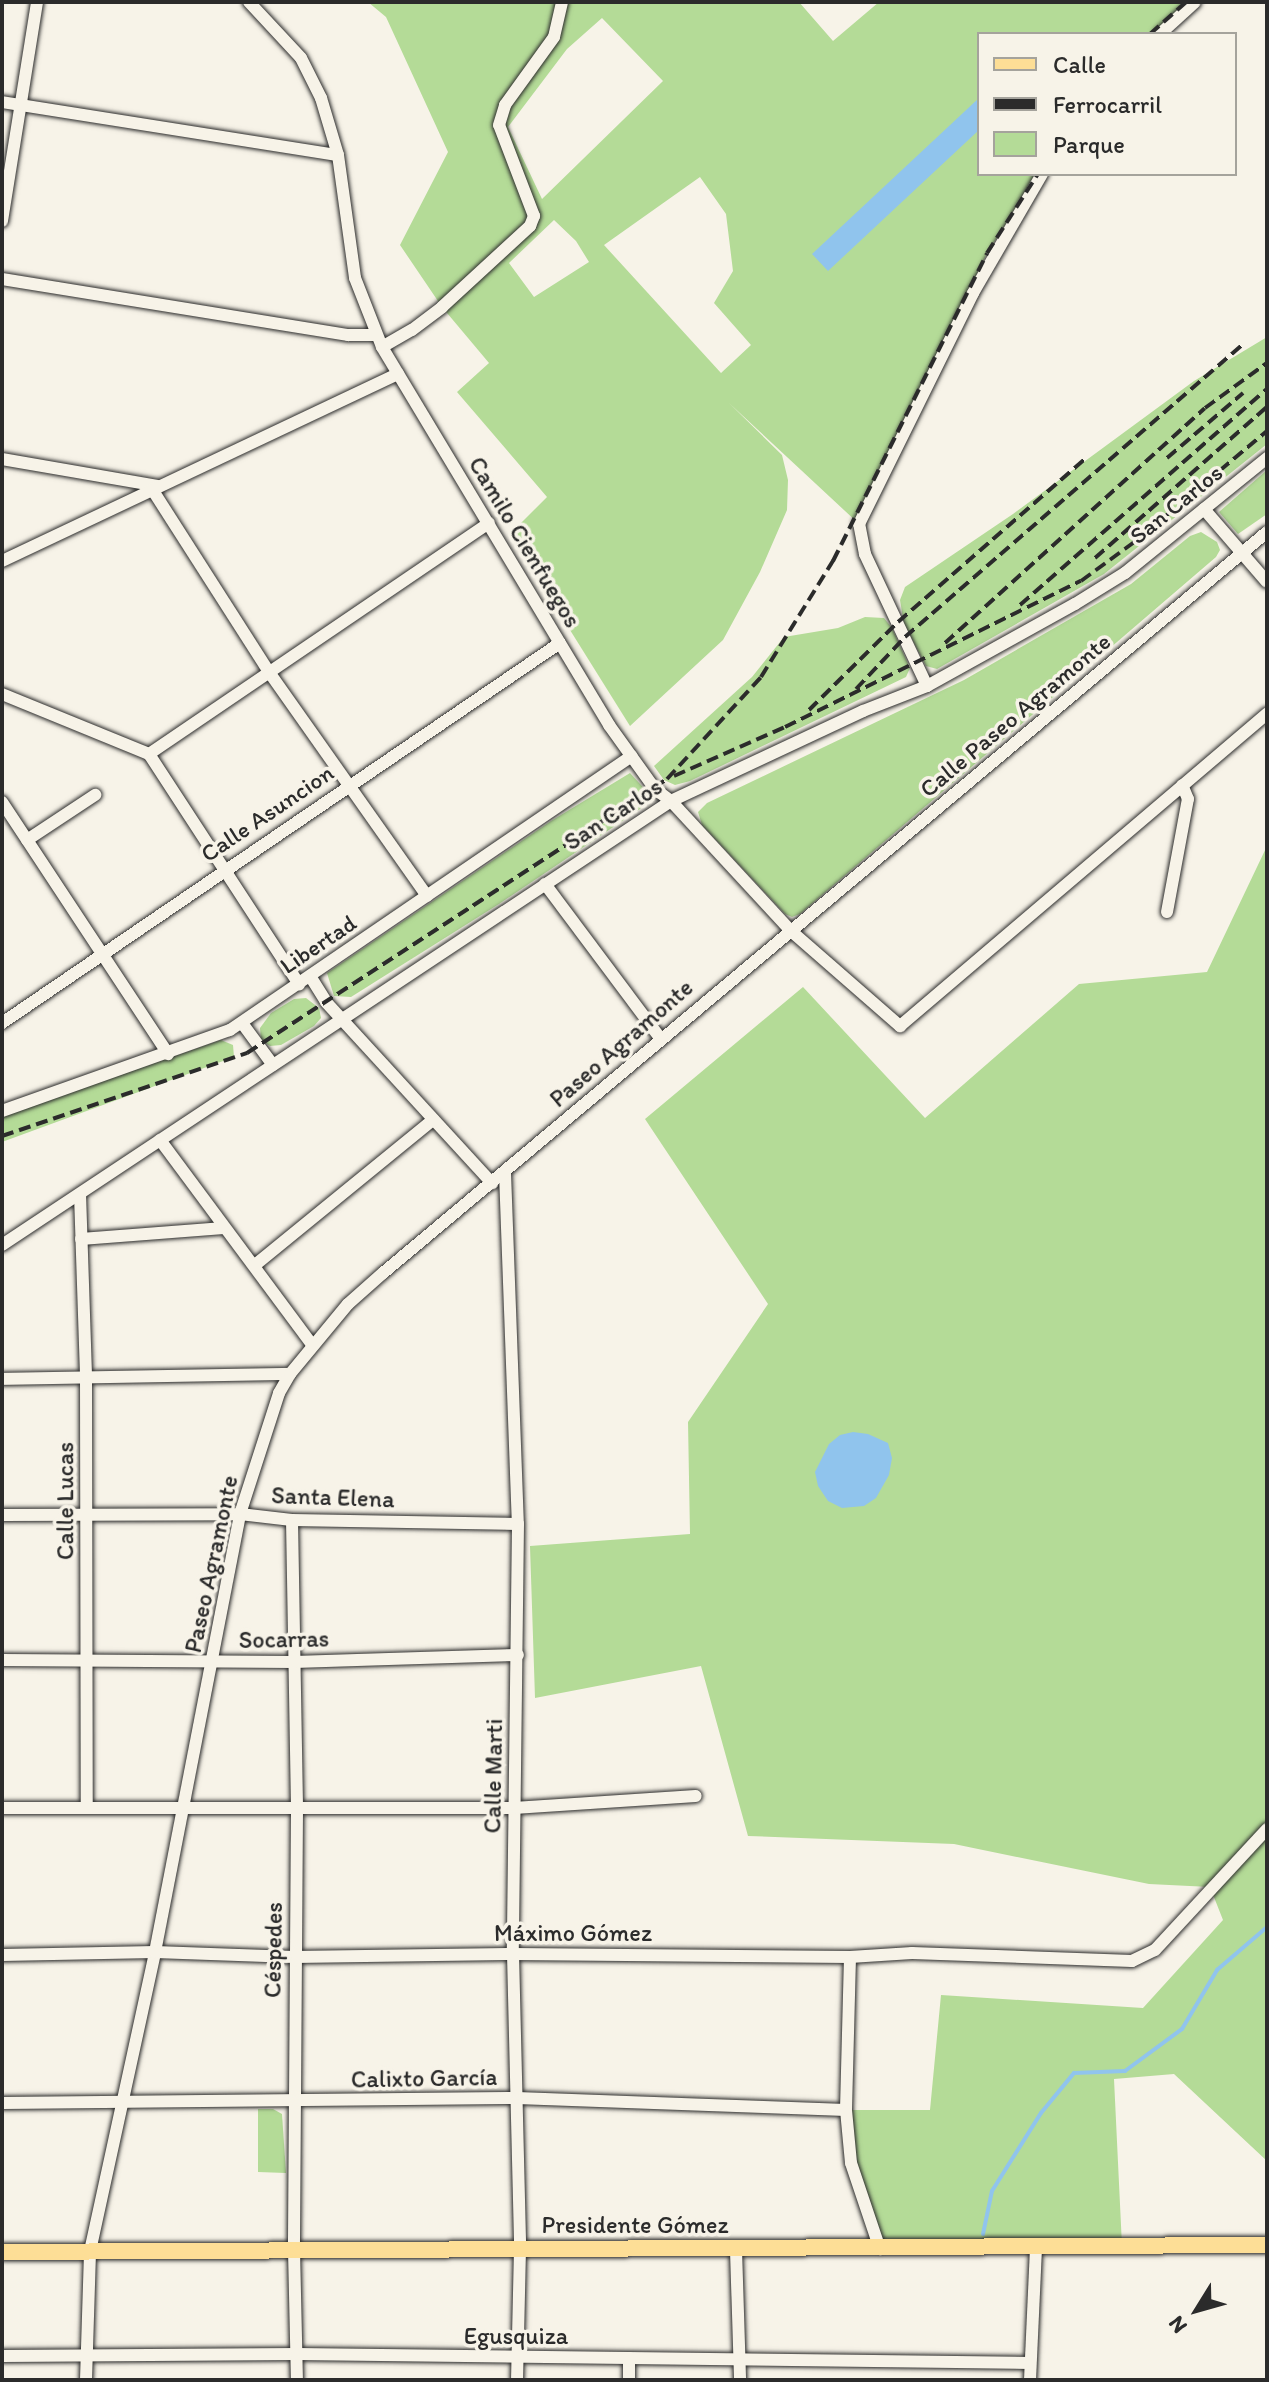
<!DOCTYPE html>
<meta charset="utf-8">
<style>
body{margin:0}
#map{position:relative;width:1269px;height:2382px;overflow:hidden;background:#f7f3e8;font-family:Itim,sans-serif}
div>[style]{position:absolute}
.green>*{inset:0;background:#b4db97}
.water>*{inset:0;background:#90c4ed}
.stream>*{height:4px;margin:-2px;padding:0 2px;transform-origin:2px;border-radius:2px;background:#90c4ed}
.roads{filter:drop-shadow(0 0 2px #2b2b2b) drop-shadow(0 0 2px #2b2b2b)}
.minor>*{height:12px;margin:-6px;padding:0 6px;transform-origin:6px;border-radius:6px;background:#f7f3e8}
.major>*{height:16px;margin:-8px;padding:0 8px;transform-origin:8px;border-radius:8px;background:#fdde96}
.rail>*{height:4px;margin-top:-2px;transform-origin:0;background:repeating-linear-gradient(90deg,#2b2b2b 0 12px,transparent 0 18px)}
span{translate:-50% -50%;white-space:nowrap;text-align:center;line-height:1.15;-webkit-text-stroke:7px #f7f3e8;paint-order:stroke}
.street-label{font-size:24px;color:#2b2b2b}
.frame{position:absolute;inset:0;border:4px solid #2b2b2b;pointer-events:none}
.legend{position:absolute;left:977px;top:32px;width:260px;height:144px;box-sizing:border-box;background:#f7f3e8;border:2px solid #a5a39c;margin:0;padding:10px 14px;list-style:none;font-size:24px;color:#2b2b2b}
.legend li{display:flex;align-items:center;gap:16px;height:40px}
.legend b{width:40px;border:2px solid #a5a39c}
.north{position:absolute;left:1157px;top:2270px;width:80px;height:80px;-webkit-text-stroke:6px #f7f3e8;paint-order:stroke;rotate:233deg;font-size:22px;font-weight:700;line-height:32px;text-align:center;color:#2b2b2b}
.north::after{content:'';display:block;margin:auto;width:28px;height:36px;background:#2b2b2b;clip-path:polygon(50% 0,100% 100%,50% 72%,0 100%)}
</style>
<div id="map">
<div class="green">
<i style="clip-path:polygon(evenodd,368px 2px,799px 2px,833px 41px,879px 2px,1197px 2px,1161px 34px,979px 34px,979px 174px,1038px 174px,987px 253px,859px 524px,729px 403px,782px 455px,788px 480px,787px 510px,760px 572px,723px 640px,630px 726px,510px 534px,547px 497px,457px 392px,489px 363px,442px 307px,400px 245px,448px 152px,386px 17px,368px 2px,602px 18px,663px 81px,542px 199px,508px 127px,567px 49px,602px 18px,368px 2px,700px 177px,726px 214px,733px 271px,714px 303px,751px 345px,721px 373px,604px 245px,700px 177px,368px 2px,554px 220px,576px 241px,589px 262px,534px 297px,509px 263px,554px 220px)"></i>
<i style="clip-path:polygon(1267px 337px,1267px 444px,1104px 574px,937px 669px,926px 666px,904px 624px,900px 600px,905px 587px,1013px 514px,1194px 381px)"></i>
<i style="clip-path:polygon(1267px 470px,1267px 514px,1238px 534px,1219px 512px)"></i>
<i style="clip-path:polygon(1201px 532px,1217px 542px,1220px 550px,1216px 557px,800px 914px,792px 917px,785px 914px,702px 825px,698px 812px,707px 803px,964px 680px,1131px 584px,1190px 536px)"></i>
<i style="clip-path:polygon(865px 617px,884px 618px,892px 628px,910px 668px,906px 677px,690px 781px,675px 785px,664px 780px,654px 766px,752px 677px,784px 637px,838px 628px)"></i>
<i style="clip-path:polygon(630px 773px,651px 796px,640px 809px,499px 904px,351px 997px,334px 996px,327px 973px,551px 821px)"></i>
<i style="clip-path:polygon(1267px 846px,1267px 2161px,1174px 2074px,1114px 2079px,1122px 2246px,875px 2249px,846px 2110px,930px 2110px,941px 1995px,1143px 2008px,1223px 1920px,1210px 1887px,1149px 1884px,954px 1844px,748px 1836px,701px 1666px,535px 1698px,530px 1546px,690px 1534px,688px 1422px,768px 1304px,645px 1119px,803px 987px,925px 1118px,1079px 984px,1207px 972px)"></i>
<i style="clip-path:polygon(306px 998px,319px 1008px,321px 1018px,314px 1026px,281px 1045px,270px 1046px,261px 1040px,260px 1028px,271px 1013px,294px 999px)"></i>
<i style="clip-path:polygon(221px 1040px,233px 1045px,234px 1057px,2px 1142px,2px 1116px)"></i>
<i style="clip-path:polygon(258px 2109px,273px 2109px,282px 2114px,286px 2173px,258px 2172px)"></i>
</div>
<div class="water">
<i style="clip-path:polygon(979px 98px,979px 130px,828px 271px,812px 254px)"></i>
<i style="clip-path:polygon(853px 1432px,868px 1434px,888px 1443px,892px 1458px,889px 1475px,876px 1498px,864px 1506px,842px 1508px,828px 1501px,818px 1486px,815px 1472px,829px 1444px,840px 1435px)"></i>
</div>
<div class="stream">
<i style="left:983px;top:2234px;width:44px;rotate:-78.2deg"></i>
<i style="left:992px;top:2191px;width:92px;rotate:-57.9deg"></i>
<i style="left:1041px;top:2113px;width:52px;rotate:-50.5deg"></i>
<i style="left:1074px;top:2073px;width:51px;rotate:-2.2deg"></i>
<i style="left:1125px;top:2071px;width:71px;rotate:-36.4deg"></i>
<i style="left:1182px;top:2029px;width:69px;rotate:-59.3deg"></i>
<i style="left:1217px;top:1970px;width:66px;rotate:-40.7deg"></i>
</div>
<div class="roads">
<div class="minor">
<i style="left:249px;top:2px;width:76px;rotate:47.1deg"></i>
<i style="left:301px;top:58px;width:45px;rotate:63.4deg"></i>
<i style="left:321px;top:98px;width:59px;rotate:73.4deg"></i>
<i style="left:338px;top:155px;width:124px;rotate:82.1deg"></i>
<i style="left:355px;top:278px;width:74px;rotate:68.6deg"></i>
<i style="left:382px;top:347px;width:441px;rotate:59deg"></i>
<i style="left:609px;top:725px;width:79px;rotate:54.3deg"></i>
<i style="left:655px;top:789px;width:20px;rotate:37deg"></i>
<i style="left:671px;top:801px;width:177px;rotate:47.3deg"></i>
<i style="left:791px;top:931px;width:145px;rotate:41.1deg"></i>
<i style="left:900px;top:1026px;width:482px;rotate:-40.4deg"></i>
<i style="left:1160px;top:34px;width:47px;rotate:-42.4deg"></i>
<i style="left:2px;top:102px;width:340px;rotate:9deg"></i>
<i style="left:2px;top:221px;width:222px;rotate:-80.9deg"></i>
<i style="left:2px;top:279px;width:351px;rotate:9.2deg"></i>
<i style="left:348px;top:335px;width:28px"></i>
<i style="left:382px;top:347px;width:34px;rotate:-30deg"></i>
<i style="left:412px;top:330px;width:38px;rotate:-37deg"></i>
<i style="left:442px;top:307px;width:120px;rotate:-42.6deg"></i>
<i style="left:530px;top:226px;width:11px;rotate:-68deg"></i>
<i style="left:534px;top:216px;width:97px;rotate:-111deg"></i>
<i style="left:499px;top:125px;width:21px;rotate:-73deg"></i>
<i style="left:505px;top:105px;width:84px;rotate:-54.2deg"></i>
<i style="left:554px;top:37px;width:36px;rotate:-77deg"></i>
<i style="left:2px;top:459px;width:159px;rotate:9.8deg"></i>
<i style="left:152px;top:489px;width:217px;rotate:57.4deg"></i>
<i style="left:269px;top:672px;width:274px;rotate:54.8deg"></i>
<i style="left:1204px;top:509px;width:96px;rotate:49.2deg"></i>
<i style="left:2px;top:561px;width:438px;rotate:-25.3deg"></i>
<i style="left:927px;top:686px;width:146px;rotate:-115.2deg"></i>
<i style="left:865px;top:554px;width:31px;rotate:-101deg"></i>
<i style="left:859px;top:524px;width:258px;rotate:-63.7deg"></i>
<i style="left:973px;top:293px;width:138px;rotate:-59.9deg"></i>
<i style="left:2px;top:694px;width:159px;rotate:22.2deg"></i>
<i style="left:149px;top:754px;width:275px;rotate:56.9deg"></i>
<i style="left:149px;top:754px;width:411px;rotate:-34.2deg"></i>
<i style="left:2px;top:802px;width:302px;rotate:56.6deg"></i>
<i style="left:27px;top:840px;width:82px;rotate:-33.5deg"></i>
<i style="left:545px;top:884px;width:192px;rotate:53.2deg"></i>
<i style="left:1167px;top:912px;width:115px;rotate:-79.5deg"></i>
<i style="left:1188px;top:799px;width:15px;rotate:-113deg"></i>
<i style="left:310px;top:976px;width:31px;rotate:58deg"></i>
<i style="left:326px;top:1002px;width:246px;rotate:47.5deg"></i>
<i style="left:2px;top:1023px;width:675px;rotate:-34.26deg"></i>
<i style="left:242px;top:1023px;width:52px;rotate:53.6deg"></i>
<i style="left:2px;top:1111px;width:242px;rotate:-19.6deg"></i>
<i style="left:230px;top:1030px;width:486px;rotate:-34.3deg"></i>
<i style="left:160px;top:1140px;width:255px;rotate:53.4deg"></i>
<i style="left:505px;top:1173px;width:351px;rotate:87.9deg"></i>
<i style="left:518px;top:1524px;width:430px;rotate:90.7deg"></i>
<i style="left:513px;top:1954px;width:295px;rotate:88.6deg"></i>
<i style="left:520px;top:2249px;width:131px;rotate:91.3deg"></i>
<i style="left:80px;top:1194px;width:184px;rotate:88.1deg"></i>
<i style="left:86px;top:1378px;width:429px;rotate:89.9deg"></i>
<i style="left:81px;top:1239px;width:143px;rotate:-4.4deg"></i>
<i style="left:2px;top:1245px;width:803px;rotate:-33.57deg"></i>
<i style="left:671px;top:801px;width:212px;rotate:-25.1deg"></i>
<i style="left:863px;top:711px;width:69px;rotate:-21.3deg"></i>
<i style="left:927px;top:686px;width:169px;rotate:-29deg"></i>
<i style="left:1075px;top:604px;width:59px;rotate:-31.8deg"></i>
<i style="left:1125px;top:573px;width:183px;rotate:-39deg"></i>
<i style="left:255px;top:1265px;width:230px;rotate:-39.2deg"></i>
<i style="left:2px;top:1379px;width:288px;rotate:-1deg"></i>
<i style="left:2px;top:1515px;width:238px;rotate:-0.2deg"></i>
<i style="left:240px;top:1514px;width:52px;rotate:6.6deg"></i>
<i style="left:292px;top:1520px;width:226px;rotate:1deg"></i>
<i style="left:292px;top:1520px;width:290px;rotate:89deg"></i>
<i style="left:297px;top:1810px;width:440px;rotate:90.4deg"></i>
<i style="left:294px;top:2250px;width:130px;rotate:88.7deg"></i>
<i style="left:2px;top:1660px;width:292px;rotate:0.4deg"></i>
<i style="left:294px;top:1662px;width:224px;rotate:-1.8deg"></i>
<i style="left:2px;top:1808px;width:512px"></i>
<i style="left:514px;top:1808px;width:182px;rotate:-3.8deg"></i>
<i style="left:2px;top:1955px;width:153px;rotate:-1.1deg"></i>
<i style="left:155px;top:1952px;width:139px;rotate:2.1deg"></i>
<i style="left:294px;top:1957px;width:219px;rotate:-0.8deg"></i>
<i style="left:513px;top:1954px;width:337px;rotate:0.5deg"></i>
<i style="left:850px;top:1957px;width:62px;rotate:-3.7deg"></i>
<i style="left:912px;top:1953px;width:220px;rotate:2.1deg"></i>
<i style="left:1132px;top:1961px;width:25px;rotate:-26deg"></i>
<i style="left:1155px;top:1950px;width:165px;rotate:-47.2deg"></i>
<i style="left:850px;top:1957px;width:153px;rotate:91.5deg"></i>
<i style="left:846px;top:2110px;width:53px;rotate:84.6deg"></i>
<i style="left:851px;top:2163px;width:91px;rotate:71.4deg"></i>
<i style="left:2px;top:2103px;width:515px;rotate:-0.56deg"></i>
<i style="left:517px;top:2098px;width:329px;rotate:2.1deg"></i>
<i style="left:736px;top:2250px;width:130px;rotate:88.2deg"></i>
<i style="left:2px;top:2356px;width:295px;rotate:-0.4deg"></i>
<i style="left:297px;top:2354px;width:733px;rotate:0.7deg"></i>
<i style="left:629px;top:2358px;width:22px;rotate:90deg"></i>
<i style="left:86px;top:2380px;width:129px;rotate:-88.2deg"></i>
<i style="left:90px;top:2251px;width:306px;rotate:-77.7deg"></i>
<i style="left:155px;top:1952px;width:446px;rotate:-79deg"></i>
<i style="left:240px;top:1514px;width:127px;rotate:-72.1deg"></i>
<i style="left:279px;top:1393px;width:22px;rotate:-60deg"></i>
<i style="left:290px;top:1374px;width:91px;rotate:-50.4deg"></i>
<i style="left:348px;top:1304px;width:47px;rotate:-41.5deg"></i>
<i style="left:383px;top:1273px;width:1153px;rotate:-39.97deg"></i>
<i style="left:1030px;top:2380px;width:134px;rotate:-87.4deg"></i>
</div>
<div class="major">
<i style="left:2px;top:2252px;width:1265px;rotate:-0.32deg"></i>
</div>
</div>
<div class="rail">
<i style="left:1150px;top:34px;width:48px;rotate:-41.6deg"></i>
<i style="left:1167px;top:458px;width:100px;rotate:-40.5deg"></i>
<i style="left:1095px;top:558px;width:229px;rotate:-41.3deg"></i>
<i style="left:1020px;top:605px;width:328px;rotate:-41.2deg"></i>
<i style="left:945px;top:643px;width:350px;rotate:-42.1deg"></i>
<i style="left:1205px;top:408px;width:77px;rotate:-36deg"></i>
<i style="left:856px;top:689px;width:71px;rotate:-46.7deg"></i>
<i style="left:905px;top:637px;width:449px;rotate:-40.9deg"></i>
<i style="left:809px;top:710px;width:125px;rotate:-44.7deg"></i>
<i style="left:898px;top:622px;width:251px;rotate:-41.1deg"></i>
<i style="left:674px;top:776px;width:121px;rotate:-23.8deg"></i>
<i style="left:785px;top:727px;width:330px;rotate:-26.3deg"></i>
<i style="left:1081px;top:581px;width:69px;rotate:-36.2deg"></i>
<i style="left:1137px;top:540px;width:170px;rotate:-40deg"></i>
<i style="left:2px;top:1136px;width:259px;rotate:-18.7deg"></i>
<i style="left:247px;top:1053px;width:501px;rotate:-33.12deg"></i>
<i style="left:667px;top:779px;width:139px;rotate:-47.3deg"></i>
<i style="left:761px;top:677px;width:137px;rotate:-58.2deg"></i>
<i style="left:833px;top:561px;width:344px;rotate:-63.4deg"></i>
<i style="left:987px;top:253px;width:94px;rotate:-57.2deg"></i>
</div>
<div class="street-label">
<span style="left:1176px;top:504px;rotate:-39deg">San Carlos</span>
<span style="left:525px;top:542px;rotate:59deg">Camilo Cienfuegos</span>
<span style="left:1015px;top:715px;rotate:-40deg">Calle Paseo Agramonte</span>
<span style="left:267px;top:813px;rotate:-34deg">Calle Asuncion</span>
<span style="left:613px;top:814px;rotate:-33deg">San Carlos</span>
<span style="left:318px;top:944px;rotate:-34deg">Libertad</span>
<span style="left:621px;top:1043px;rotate:-41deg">Paseo Agramonte</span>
<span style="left:333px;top:1497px;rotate:2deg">Santa Elena</span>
<span style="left:65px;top:1501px;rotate:-90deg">Calle Lucas</span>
<span style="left:211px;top:1564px;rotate:-78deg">Paseo Agramonte</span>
<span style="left:284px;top:1639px;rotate:-1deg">Socarras</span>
<span style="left:493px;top:1776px;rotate:-89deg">Calle Marti</span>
<span style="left:573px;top:1933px">Máximo Gómez</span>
<span style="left:273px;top:1950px;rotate:-89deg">Céspedes</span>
<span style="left:424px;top:2078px;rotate:-1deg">Calixto García</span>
<span style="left:635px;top:2225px">Presidente Gómez</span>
<span style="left:516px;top:2336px">Egusquiza</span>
</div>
<div class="frame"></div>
<ul class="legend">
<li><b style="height:10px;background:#fdde96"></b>Calle</li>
<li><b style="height:10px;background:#2b2b2b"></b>Ferrocarril</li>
<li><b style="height:22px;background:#b4db97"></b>Parque</li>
</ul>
<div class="north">N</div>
</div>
